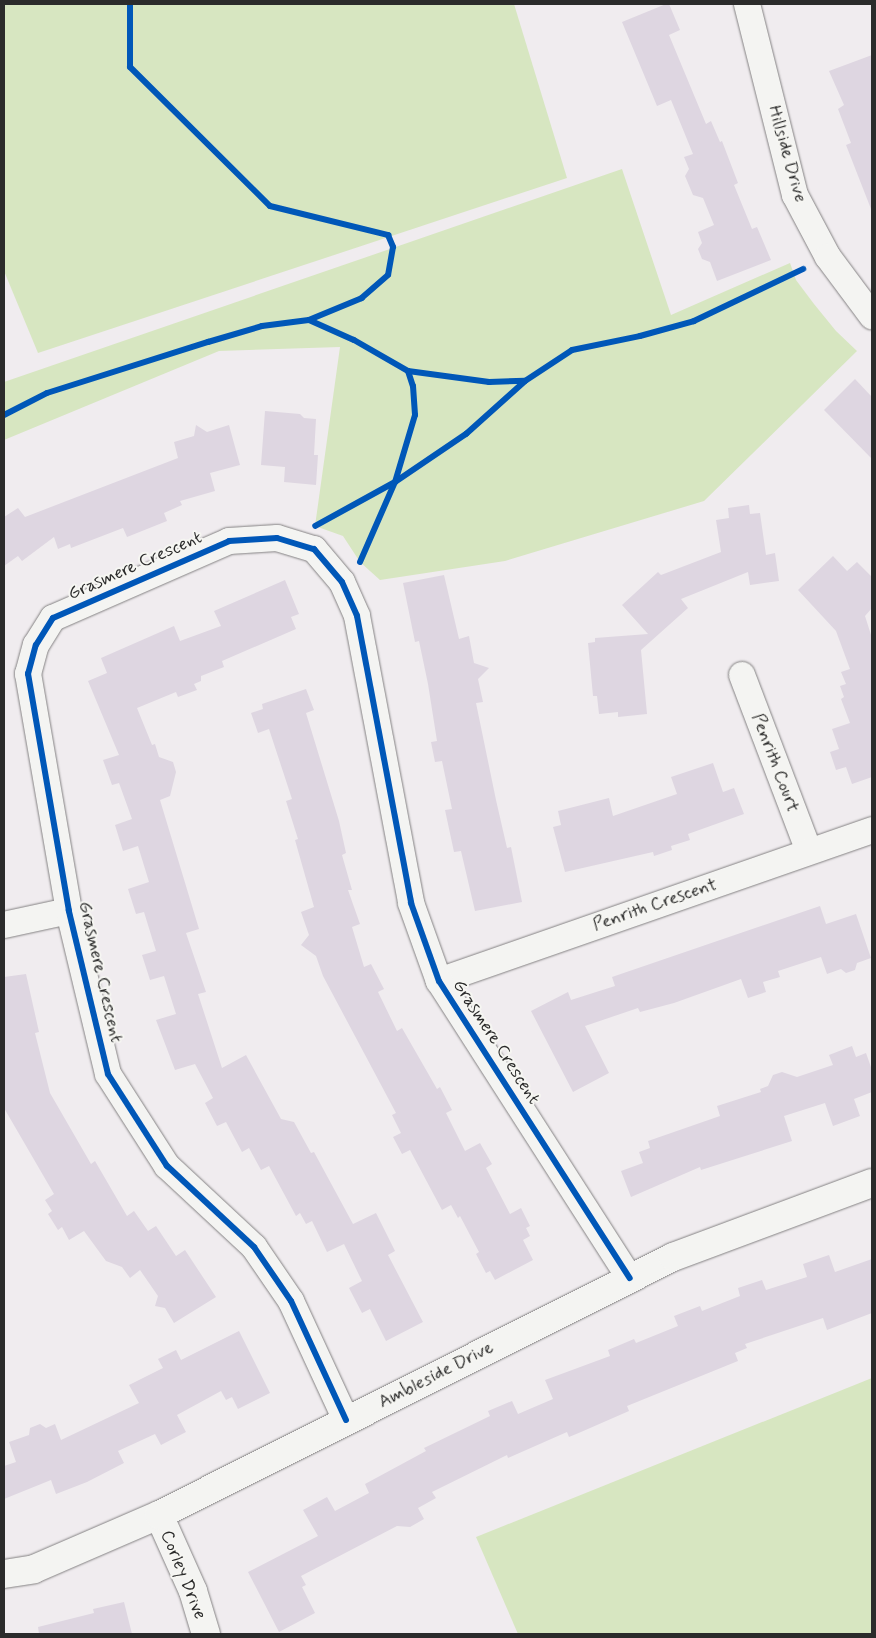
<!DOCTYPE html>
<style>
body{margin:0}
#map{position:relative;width:876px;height:1638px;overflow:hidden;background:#f0ecef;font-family:Mynerve,sans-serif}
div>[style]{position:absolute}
.green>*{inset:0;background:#d7e6c1}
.building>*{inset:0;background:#ded6e1}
.roads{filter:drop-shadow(0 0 1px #848283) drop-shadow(0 0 1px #848283)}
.minor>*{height:26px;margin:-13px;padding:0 13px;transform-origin:13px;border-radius:13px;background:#f4f4f2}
.tertiary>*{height:28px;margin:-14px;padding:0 14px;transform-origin:14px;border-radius:14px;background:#f4f4f2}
.cycleway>*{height:6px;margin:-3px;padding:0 3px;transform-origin:3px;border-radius:3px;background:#0057b8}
span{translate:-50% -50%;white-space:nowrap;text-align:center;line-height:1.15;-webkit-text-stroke:4px #f6f6f2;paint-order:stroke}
.street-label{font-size:18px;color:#2b2b2b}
.frame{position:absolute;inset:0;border:5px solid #2b2b2b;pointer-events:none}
</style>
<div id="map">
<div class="green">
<i style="clip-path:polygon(4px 4px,514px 4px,567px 178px,38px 353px,4px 271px)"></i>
<i style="clip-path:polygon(622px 169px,671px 315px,790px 263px,796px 280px,814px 304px,836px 331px,857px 351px,704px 501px,505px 561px,380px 580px,360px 562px,343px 536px,315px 526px,340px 347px,219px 351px,4px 440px,4px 382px)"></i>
<i style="clip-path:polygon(872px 1378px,872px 1634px,518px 1634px,476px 1537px)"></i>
</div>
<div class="building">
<i style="clip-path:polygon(666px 4px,669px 4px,680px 30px,669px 35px,706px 124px,711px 121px,720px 142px,722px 141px,738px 183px,734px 185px,752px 229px,757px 227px,771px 260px,717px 281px,710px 262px,702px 259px,698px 249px,702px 243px,698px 232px,714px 225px,703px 198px,693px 195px,685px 176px,689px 169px,684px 157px,693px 154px,671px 100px,657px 106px,622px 22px)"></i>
<i style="clip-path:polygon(872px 55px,872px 209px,871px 209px,846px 145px,851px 143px,838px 109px,844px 105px,829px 71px)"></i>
<i style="clip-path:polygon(855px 379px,872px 397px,872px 459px,824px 410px)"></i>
<i style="clip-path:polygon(265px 411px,300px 414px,304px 418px,316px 419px,314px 455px,318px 455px,316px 485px,284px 482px,285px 467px,261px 465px)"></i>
<i style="clip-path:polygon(196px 425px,207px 432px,229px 425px,240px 465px,210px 473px,215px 491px,180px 501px,182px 505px,164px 513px,167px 521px,127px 537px,123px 528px,71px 548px,70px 544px,58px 549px,54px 537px,22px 561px,18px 556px,4px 566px,4px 517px,18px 508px,25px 517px,178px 458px,174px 442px,194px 436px)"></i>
<i style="clip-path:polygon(749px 505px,750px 514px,760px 513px,766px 555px,775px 553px,779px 581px,750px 585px,748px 572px,681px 599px,688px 608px,641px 650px,647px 714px,618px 717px,618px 712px,599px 714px,597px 696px,593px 696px,588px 643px,595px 642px,595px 638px,648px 634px,622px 605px,658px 572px,661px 575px,721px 552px,716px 520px,729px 518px,728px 508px)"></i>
<i style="clip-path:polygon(833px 556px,847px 571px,857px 562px,872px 577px,872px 608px,865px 616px,872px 638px,872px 777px,852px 784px,846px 767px,836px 770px,830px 752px,839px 749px,832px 729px,850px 723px,841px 699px,844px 697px,840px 686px,846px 684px,841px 672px,850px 669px,836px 631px,798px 590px)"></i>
<i style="clip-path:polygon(444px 575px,459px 639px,469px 636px,474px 663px,489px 668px,478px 679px,483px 702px,476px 703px,496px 800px,507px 848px,511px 847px,522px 902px,475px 911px,461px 851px,454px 852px,445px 810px,452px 809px,442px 761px,435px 762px,431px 742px,437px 741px,428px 684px,419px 641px,415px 642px,403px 583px)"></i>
<i style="clip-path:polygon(285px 580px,299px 614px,291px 617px,296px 629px,222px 661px,224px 667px,201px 676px,201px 681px,194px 684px,197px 690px,178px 697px,176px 692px,137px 708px,152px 745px,155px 744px,159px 757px,173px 762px,176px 772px,170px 796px,160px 800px,199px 929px,186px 933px,206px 992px,198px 994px,222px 1068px,246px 1055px,281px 1119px,294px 1122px,311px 1153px,314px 1152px,353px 1224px,376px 1213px,395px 1251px,388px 1255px,423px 1322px,386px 1341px,370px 1309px,362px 1313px,349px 1288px,362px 1281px,344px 1244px,327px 1252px,312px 1221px,306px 1224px,300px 1213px,296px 1216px,269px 1166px,261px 1170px,249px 1148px,242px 1152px,226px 1122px,217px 1126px,205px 1103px,213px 1098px,195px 1064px,175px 1070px,156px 1020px,176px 1014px,164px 976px,150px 980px,142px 955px,156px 951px,144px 912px,136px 914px,128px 889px,149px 882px,138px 846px,123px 851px,115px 825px,132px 819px,119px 783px,112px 785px,103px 760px,119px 755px,88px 681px,107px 673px,101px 658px,174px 626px,180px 641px,221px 626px,214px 611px)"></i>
<i style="clip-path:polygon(306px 689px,314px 710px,306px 713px,339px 821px,346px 853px,342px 855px,352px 890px,348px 890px,360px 924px,352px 927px,364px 967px,371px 964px,384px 989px,378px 992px,397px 1031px,402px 1028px,437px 1089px,440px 1087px,452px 1110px,446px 1113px,465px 1151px,480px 1143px,492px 1164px,486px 1168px,510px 1214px,521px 1208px,530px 1226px,526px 1228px,530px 1236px,523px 1240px,533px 1260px,495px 1280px,490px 1271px,486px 1273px,476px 1254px,479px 1252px,460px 1216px,458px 1218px,451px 1205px,442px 1210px,410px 1150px,402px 1154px,393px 1137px,401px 1133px,392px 1115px,396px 1113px,323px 976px,316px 956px,301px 945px,309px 935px,301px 912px,314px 907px,295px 840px,298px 839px,286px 801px,292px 799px,269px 729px,258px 733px,251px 713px,263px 709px,262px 704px)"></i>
<i style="clip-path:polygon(713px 763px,723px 792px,734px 788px,744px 814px,688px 834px,690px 840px,671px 846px,672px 850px,654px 856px,653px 852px,565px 872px,553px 827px,561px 825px,558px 811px,609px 798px,613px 816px,677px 794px,671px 777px)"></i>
<i style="clip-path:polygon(820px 906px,826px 924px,856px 914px,871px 958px,857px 963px,855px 970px,846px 973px,841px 969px,827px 974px,821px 957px,778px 971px,780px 977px,763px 982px,766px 992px,748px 998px,741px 979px,674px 1003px,640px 1012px,638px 1008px,585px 1026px,609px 1073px,573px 1092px,531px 1011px,568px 992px,571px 1000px,615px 986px,612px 977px)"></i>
<i style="clip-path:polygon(26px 974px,39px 1032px,35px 1033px,50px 1093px,91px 1164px,95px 1161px,127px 1216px,134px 1211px,148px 1231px,156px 1226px,176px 1256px,185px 1250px,216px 1297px,174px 1323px,165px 1308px,155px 1306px,158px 1296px,140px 1270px,130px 1278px,122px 1267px,106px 1261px,84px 1231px,69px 1240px,62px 1227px,58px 1230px,48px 1214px,52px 1211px,45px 1200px,54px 1194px,4px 1108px,4px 977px)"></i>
<i style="clip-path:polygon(852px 1046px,856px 1057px,866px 1053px,872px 1070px,872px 1092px,854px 1099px,860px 1116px,833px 1126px,825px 1103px,784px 1116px,792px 1141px,701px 1170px,700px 1167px,631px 1197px,621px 1171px,643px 1163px,639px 1152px,650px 1148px,648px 1141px,720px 1116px,717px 1106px,761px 1092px,760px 1089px,768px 1086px,773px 1075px,782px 1072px,797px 1077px,833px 1065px,829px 1055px)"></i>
<i style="clip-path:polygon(829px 1255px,835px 1272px,872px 1259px,872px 1313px,827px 1330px,823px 1318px,745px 1344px,747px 1348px,735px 1353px,738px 1361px,627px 1406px,629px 1411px,581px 1432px,569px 1437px,567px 1432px,508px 1458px,507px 1455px,432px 1492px,436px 1498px,418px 1508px,424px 1519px,410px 1527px,397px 1526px,301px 1576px,306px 1585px,302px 1587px,315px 1613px,279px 1632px,248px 1572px,318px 1536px,303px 1510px,327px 1497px,335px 1511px,369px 1493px,365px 1484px,426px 1451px,424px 1448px,490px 1416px,488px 1411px,512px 1401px,518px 1414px,553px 1399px,545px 1380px,610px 1356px,608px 1350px,634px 1339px,636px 1343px,678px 1326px,674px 1316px,700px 1306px,702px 1311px,740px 1296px,738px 1288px,762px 1280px,766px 1290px,807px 1277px,803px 1264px)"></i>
<i style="clip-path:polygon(239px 1331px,270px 1393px,238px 1409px,232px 1397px,226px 1400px,221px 1391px,177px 1415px,186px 1432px,161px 1445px,155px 1434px,118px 1451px,124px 1463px,87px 1482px,56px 1494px,51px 1480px,4px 1499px,4px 1466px,16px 1462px,9px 1442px,29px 1435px,30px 1428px,40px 1424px,46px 1428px,55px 1424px,61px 1440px,139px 1403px,129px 1385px,163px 1368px,158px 1359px,176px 1350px,181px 1360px)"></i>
<i style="clip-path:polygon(124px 1602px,132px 1634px,39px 1634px,38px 1627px,94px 1613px,93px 1609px)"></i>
</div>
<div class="roads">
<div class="minor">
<i style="left:747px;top:4px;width:197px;rotate:75.9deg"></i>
<i style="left:795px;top:195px;width:70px;rotate:62deg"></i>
<i style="left:828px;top:257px;width:74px;rotate:53.3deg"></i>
<i style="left:742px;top:675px;width:188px;rotate:69.2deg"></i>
<i style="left:4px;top:925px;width:66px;rotate:-12.2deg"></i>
<i style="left:439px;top:981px;width:459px;rotate:-19.2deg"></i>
<i style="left:346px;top:1420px;width:131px;rotate:-114.8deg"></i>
<i style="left:291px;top:1301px;width:65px;rotate:-124.4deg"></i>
<i style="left:254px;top:1247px;width:119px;rotate:-137deg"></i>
<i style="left:167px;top:1166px;width:109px;rotate:-122.7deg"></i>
<i style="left:108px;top:1074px;width:168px;rotate:-103.5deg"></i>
<i style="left:69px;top:911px;width:241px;rotate:-99.8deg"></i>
<i style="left:28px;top:674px;width:30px;rotate:-75deg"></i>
<i style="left:36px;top:645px;width:32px;rotate:-58deg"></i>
<i style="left:53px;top:618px;width:192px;rotate:-23.6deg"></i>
<i style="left:229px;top:541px;width:48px;rotate:-3.6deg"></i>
<i style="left:277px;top:538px;width:39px;rotate:17deg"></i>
<i style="left:314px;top:549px;width:43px;rotate:49.7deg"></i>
<i style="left:342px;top:582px;width:37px;rotate:66deg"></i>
<i style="left:357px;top:616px;width:292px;rotate:79.3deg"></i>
<i style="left:411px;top:903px;width:83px;rotate:70.3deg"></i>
<i style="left:439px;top:981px;width:353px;rotate:57.3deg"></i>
</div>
<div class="tertiary">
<i style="left:159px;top:1515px;width:83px;rotate:65.9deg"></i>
<i style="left:193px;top:1591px;width:45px;rotate:73.2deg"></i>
<i style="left:4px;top:1574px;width:30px;rotate:-9deg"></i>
<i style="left:34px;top:1569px;width:136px;rotate:-23.4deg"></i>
<i style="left:159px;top:1515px;width:575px;rotate:-26.65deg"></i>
<i style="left:673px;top:1257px;width:212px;rotate:-20.4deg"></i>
</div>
</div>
<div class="cycleway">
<i style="left:130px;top:4px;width:63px;rotate:90deg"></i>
<i style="left:130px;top:67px;width:197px;rotate:44.8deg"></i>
<i style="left:270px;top:206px;width:122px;rotate:13.8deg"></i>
<i style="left:388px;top:235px;width:13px;rotate:67deg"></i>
<i style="left:393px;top:247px;width:28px;rotate:100deg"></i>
<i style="left:388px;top:275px;width:35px;rotate:139deg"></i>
<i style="left:362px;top:298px;width:57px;rotate:157.5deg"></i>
<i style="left:408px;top:371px;width:82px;rotate:7.7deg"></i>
<i style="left:489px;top:382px;width:36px;rotate:-2deg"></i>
<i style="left:4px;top:415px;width:48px;rotate:-27.1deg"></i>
<i style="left:47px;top:393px;width:169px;rotate:-17.6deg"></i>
<i style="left:208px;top:342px;width:56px;rotate:-16.5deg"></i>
<i style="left:262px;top:326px;width:47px;rotate:-7.3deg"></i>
<i style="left:309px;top:320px;width:49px;rotate:24deg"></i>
<i style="left:354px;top:340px;width:62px;rotate:29.9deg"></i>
<i style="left:408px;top:371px;width:16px;rotate:72deg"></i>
<i style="left:413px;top:386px;width:29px;rotate:86deg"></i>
<i style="left:415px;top:415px;width:70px;rotate:106.6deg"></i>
<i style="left:395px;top:482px;width:91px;rotate:151.2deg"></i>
<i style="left:360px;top:562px;width:87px;rotate:-66.4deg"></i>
<i style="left:395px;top:482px;width:86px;rotate:-34.1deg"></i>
<i style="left:466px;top:434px;width:79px;rotate:-41.9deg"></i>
<i style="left:525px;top:381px;width:56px;rotate:-33.4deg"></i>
<i style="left:572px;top:350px;width:69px;rotate:-11.6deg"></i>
<i style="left:640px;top:336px;width:56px;rotate:-15.5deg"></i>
<i style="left:694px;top:321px;width:121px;rotate:-25.5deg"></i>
<i style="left:346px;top:1420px;width:131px;rotate:-114.8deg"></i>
<i style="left:291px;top:1301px;width:65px;rotate:-124.4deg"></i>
<i style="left:254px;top:1247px;width:119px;rotate:-137deg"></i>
<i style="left:167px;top:1166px;width:109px;rotate:-122.7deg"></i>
<i style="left:108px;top:1074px;width:168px;rotate:-103.5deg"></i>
<i style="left:69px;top:911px;width:241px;rotate:-99.8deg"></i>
<i style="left:28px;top:674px;width:30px;rotate:-75deg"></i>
<i style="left:36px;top:645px;width:32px;rotate:-58deg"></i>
<i style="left:53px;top:618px;width:192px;rotate:-23.6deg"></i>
<i style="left:229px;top:541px;width:48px;rotate:-3.6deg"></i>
<i style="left:277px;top:538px;width:39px;rotate:17deg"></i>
<i style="left:314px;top:549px;width:43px;rotate:49.7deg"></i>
<i style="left:342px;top:582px;width:37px;rotate:66deg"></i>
<i style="left:357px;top:616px;width:292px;rotate:79.3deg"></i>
<i style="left:411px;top:903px;width:83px;rotate:70.3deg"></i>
<i style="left:439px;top:981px;width:353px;rotate:57.3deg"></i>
</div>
<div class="street-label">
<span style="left:787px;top:154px;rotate:74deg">Hillside Drive</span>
<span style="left:135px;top:566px;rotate:-24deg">Grasmere Crescent</span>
<span style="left:775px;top:763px;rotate:69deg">Penrith Court</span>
<span style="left:655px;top:905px;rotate:-19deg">Penrith Crescent</span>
<span style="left:100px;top:972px;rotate:77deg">Grasmere Crescent</span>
<span style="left:496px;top:1042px;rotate:57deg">Grasmere Crescent</span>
<span style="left:436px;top:1375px;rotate:-27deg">Ambleside Drive</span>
<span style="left:183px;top:1575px;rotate:68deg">Corley Drive</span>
</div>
<div class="frame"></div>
</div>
